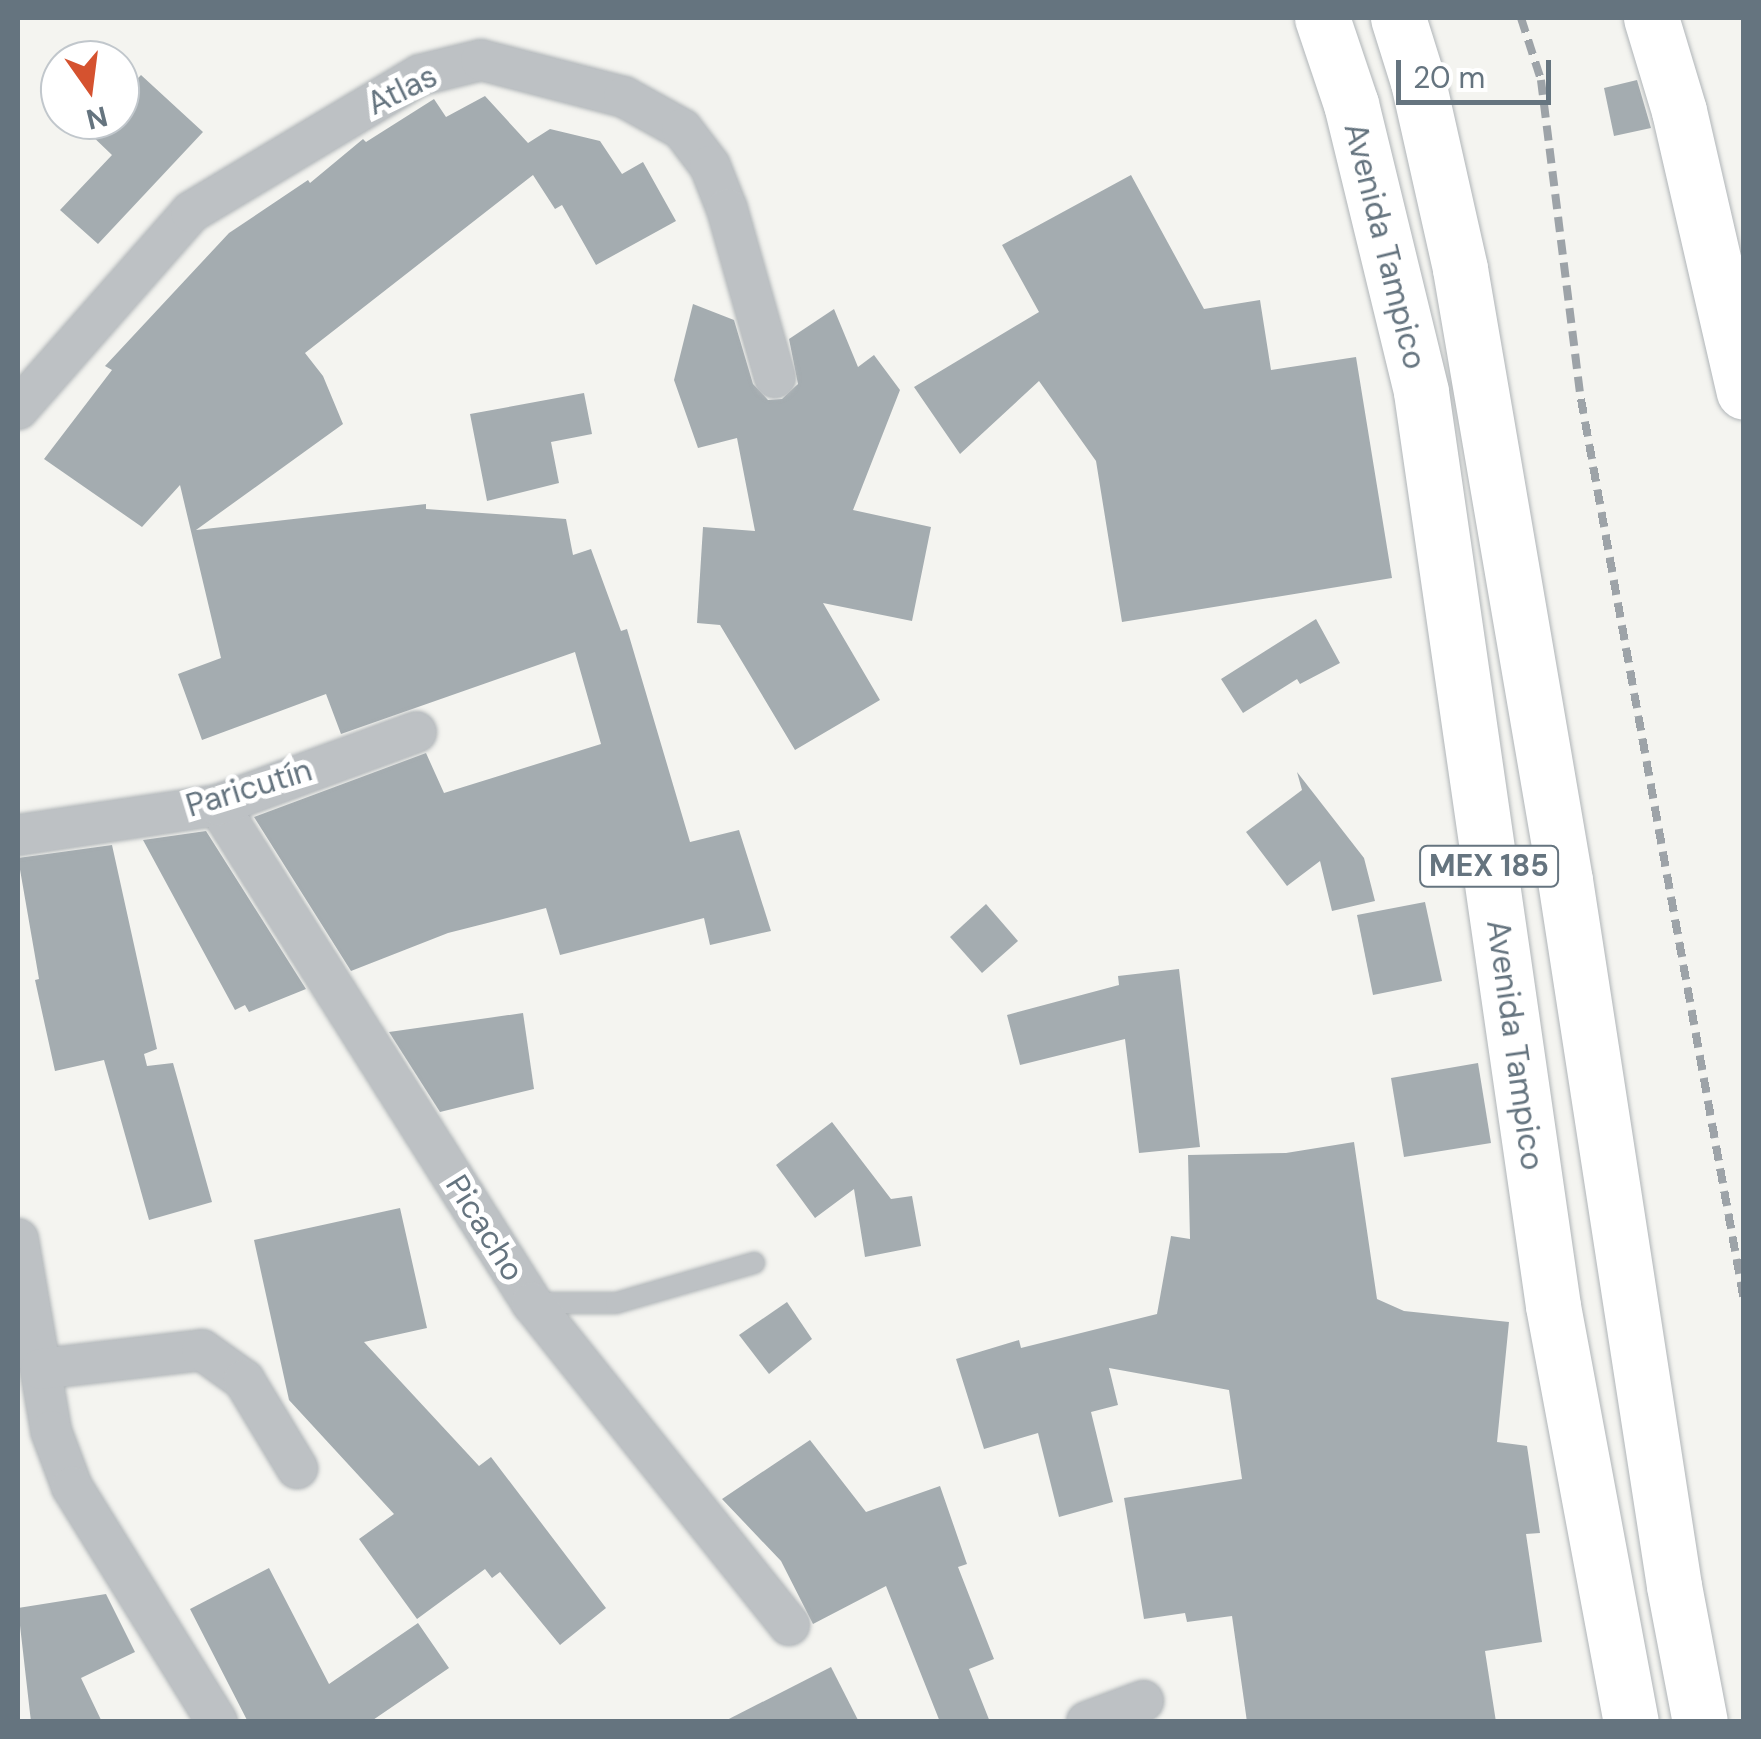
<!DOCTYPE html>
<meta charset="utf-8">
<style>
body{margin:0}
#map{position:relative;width:1761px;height:1739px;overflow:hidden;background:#f4f4f0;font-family:"DM Sans",sans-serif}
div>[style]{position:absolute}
.building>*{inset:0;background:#a4acb0}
.roads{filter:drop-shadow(0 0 2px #b0b5b8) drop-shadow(0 0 2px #b0b5b8)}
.lane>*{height:20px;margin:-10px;padding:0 10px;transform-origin:10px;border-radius:10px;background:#bdc1c4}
.street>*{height:40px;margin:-20px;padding:0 20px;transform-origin:20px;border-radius:20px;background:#bdc1c4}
.secondary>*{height:55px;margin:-27.5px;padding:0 27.5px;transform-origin:27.5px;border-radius:27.5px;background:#fff}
.primary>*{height:55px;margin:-27.5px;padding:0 27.5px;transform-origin:27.5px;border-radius:27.5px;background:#fff}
.rail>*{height:8px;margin-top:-4px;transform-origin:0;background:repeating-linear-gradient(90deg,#9da3a8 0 15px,transparent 0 23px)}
span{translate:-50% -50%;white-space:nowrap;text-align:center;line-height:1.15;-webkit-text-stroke:10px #fff;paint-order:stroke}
.shield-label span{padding:2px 8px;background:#fff;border:2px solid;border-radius:8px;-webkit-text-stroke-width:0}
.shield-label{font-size:30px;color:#65747f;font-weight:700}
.street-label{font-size:32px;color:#65747f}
.frame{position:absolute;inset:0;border:20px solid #65747f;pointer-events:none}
.north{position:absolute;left:40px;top:40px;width:100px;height:100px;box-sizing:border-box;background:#fff;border:2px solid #c1c7cc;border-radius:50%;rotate:166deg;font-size:28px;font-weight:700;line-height:40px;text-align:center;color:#65747f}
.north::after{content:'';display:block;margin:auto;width:35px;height:45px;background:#d5522f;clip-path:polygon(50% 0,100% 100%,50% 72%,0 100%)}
.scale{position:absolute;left:1396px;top:60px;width:155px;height:45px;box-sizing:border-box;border:5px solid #65747f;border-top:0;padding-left:12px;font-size:30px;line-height:35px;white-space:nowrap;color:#65747f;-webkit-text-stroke:8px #fff;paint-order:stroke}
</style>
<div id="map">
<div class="building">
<i style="clip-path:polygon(141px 75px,203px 132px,98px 244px,60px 210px,112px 155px,88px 132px,99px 120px,120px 120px,120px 97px)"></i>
<i style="clip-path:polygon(1637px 80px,1651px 128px,1614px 136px,1604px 88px)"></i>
<i style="clip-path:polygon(485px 96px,528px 143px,550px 129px,600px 141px,622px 174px,643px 162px,676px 221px,596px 265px,562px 205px,555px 209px,533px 175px,305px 353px,323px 376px,343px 424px,196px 530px,426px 504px,426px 509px,566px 519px,573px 555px,591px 549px,621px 631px,627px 629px,690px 842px,739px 830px,771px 931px,710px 945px,704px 918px,560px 955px,546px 908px,448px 933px,351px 971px,254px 817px,426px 753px,444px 793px,601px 744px,575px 652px,341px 734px,326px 694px,202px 740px,178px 674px,221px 658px,180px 485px,142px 527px,44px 459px,112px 370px,105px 366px,229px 233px,308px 180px,310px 183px,363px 139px,366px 142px,434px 99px,446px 117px)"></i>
<i style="clip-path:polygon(1131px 175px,1204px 309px,1260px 300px,1271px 370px,1356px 357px,1392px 578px,1122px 622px,1096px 461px,1039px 381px,960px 454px,914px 387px,1039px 312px,1002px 245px)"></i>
<i style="clip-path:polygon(693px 304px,734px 320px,753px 384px,768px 400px,782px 399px,798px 384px,789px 339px,834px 309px,858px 367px,874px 355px,900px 390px,853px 510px,931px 527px,912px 621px,823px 603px,880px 700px,795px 750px,720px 625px,697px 623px,703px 527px,755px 531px,737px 438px,698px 448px,674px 380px)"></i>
<i style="clip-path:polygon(584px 393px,592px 434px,551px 442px,559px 483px,487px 501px,470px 414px)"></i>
<i style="clip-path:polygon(1316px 619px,1340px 663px,1300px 684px,1297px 679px,1243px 713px,1221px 679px)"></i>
<i style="clip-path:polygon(1297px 772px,1364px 858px,1375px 901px,1332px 911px,1320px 861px,1287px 886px,1246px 832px,1302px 790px)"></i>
<i style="clip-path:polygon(206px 831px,306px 989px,249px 1012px,245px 1005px,235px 1010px,143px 840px)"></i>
<i style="clip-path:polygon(112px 845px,157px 1049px,144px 1054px,147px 1066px,173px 1063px,212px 1202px,149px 1220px,104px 1060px,55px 1071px,35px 980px,39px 979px,18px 858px)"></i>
<i style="clip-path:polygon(1425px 902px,1442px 981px,1373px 995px,1357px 915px)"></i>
<i style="clip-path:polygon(986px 904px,1018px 941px,982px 973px,950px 937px)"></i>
<i style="clip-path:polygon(1179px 969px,1200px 1147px,1139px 1153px,1125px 1039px,1020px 1065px,1007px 1015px,1119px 985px,1118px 976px)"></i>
<i style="clip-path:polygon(523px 1013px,534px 1089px,440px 1112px,389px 1032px)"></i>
<i style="clip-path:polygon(1478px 1063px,1491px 1143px,1404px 1157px,1391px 1078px)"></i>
<i style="clip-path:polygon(832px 1122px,891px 1199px,912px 1196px,921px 1246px,865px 1257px,854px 1189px,815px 1218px,776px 1165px)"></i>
<i style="clip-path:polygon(1354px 1142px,1377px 1299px,1404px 1311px,1509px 1322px,1497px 1442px,1527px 1446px,1540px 1533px,1526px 1534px,1542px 1642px,1485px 1651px,1496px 1722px,1247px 1722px,1232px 1616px,1187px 1622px,1185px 1613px,1144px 1619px,1124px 1498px,1242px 1479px,1229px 1390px,1109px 1368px,1118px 1405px,1091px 1412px,1113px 1502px,1059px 1517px,1038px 1433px,984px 1449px,956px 1359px,1019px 1340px,1021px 1348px,1157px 1314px,1171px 1236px,1190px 1239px,1188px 1155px,1286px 1153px)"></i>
<i style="clip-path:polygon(400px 1208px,427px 1328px,364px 1342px,479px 1466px,491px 1457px,606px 1608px,560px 1645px,500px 1572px,492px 1578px,485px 1569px,417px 1619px,359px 1539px,394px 1514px,289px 1400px,254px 1240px)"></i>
<i style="clip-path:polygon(787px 1302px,812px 1339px,769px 1374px,739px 1335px)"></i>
<i style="clip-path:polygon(810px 1440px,866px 1512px,940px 1486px,967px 1564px,958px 1567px,994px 1659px,969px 1669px,990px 1722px,940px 1722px,886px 1586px,813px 1624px,781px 1561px,722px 1499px)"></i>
<i style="clip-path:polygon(269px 1568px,329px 1684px,418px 1623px,449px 1668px,370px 1722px,248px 1722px,190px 1609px)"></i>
<i style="clip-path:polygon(106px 1594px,135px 1652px,81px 1678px,102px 1722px,31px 1722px,18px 1608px)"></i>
<i style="clip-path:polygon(831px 1667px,859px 1722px,723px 1722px)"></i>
</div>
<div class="roads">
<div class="lane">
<i style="left:532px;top:1303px;width:84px"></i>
<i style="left:616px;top:1303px;width:144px;rotate:-16.2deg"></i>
</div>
<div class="street">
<i style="left:18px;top:409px;width:262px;rotate:-48.7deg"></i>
<i style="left:191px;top:212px;width:267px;rotate:-30.9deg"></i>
<i style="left:420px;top:75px;width:63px;rotate:-13.8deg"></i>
<i style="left:481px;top:60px;width:148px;rotate:14.5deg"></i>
<i style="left:624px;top:97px;width:66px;rotate:28.9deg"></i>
<i style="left:682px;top:129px;width:46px;rotate:52.9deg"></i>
<i style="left:710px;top:166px;width:46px;rotate:68.4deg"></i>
<i style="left:727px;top:209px;width:175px;rotate:74.1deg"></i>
<i style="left:218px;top:805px;width:589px;rotate:57.77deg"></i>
<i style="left:532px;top:1303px;width:412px;rotate:51.4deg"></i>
<i style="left:18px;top:835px;width:202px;rotate:-8.5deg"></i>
<i style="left:218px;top:805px;width:211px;rotate:-20.2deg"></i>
<i style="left:18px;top:1239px;width:195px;rotate:80.2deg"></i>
<i style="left:51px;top:1431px;width:60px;rotate:69.4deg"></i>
<i style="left:72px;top:1487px;width:276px;rotate:58.3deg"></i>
<i style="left:41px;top:1369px;width:162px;rotate:-6.7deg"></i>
<i style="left:202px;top:1350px;width:52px;rotate:35.5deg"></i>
<i style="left:244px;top:1380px;width:103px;rotate:58.9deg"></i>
<i style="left:1087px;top:1722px;width:60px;rotate:-20.6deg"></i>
</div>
<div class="secondary">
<i style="left:1651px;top:18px;width:97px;rotate:73.2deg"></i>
<i style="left:1679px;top:111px;width:288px;rotate:77deg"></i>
</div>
<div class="primary">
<i style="left:1322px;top:18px;width:91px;rotate:71.4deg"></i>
<i style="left:1351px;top:104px;width:296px;rotate:76.3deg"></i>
<i style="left:1421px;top:392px;width:923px;rotate:81.78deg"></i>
<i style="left:1553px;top:1306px;width:423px;rotate:79.4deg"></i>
<i style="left:1398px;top:18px;width:67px;rotate:72.6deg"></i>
<i style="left:1418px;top:82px;width:192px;rotate:77.3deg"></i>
<i style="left:1460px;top:269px;width:620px;rotate:80.25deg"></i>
<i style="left:1565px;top:880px;width:714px;rotate:81.22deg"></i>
<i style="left:1674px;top:1586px;width:138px;rotate:79.2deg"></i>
</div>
</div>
<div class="rail">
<i style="left:1521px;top:18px;width:65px;rotate:72.1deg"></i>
<i style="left:1541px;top:80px;width:321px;rotate:82.9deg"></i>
<i style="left:1581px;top:399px;width:916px;rotate:79.75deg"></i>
</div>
<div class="shield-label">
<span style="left:1489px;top:866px">MEX 185</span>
</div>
<div class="street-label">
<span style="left:402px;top:90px;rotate:-26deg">Atlas</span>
<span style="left:1385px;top:246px;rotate:76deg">Avenida Tampico</span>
<span style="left:249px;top:788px;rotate:-17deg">Paricutín</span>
<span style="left:1515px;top:1045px;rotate:82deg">Avenida Tampico</span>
<span style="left:485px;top:1228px;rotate:58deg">Picacho</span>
</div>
<div class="frame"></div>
<div class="north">N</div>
<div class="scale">20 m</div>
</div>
